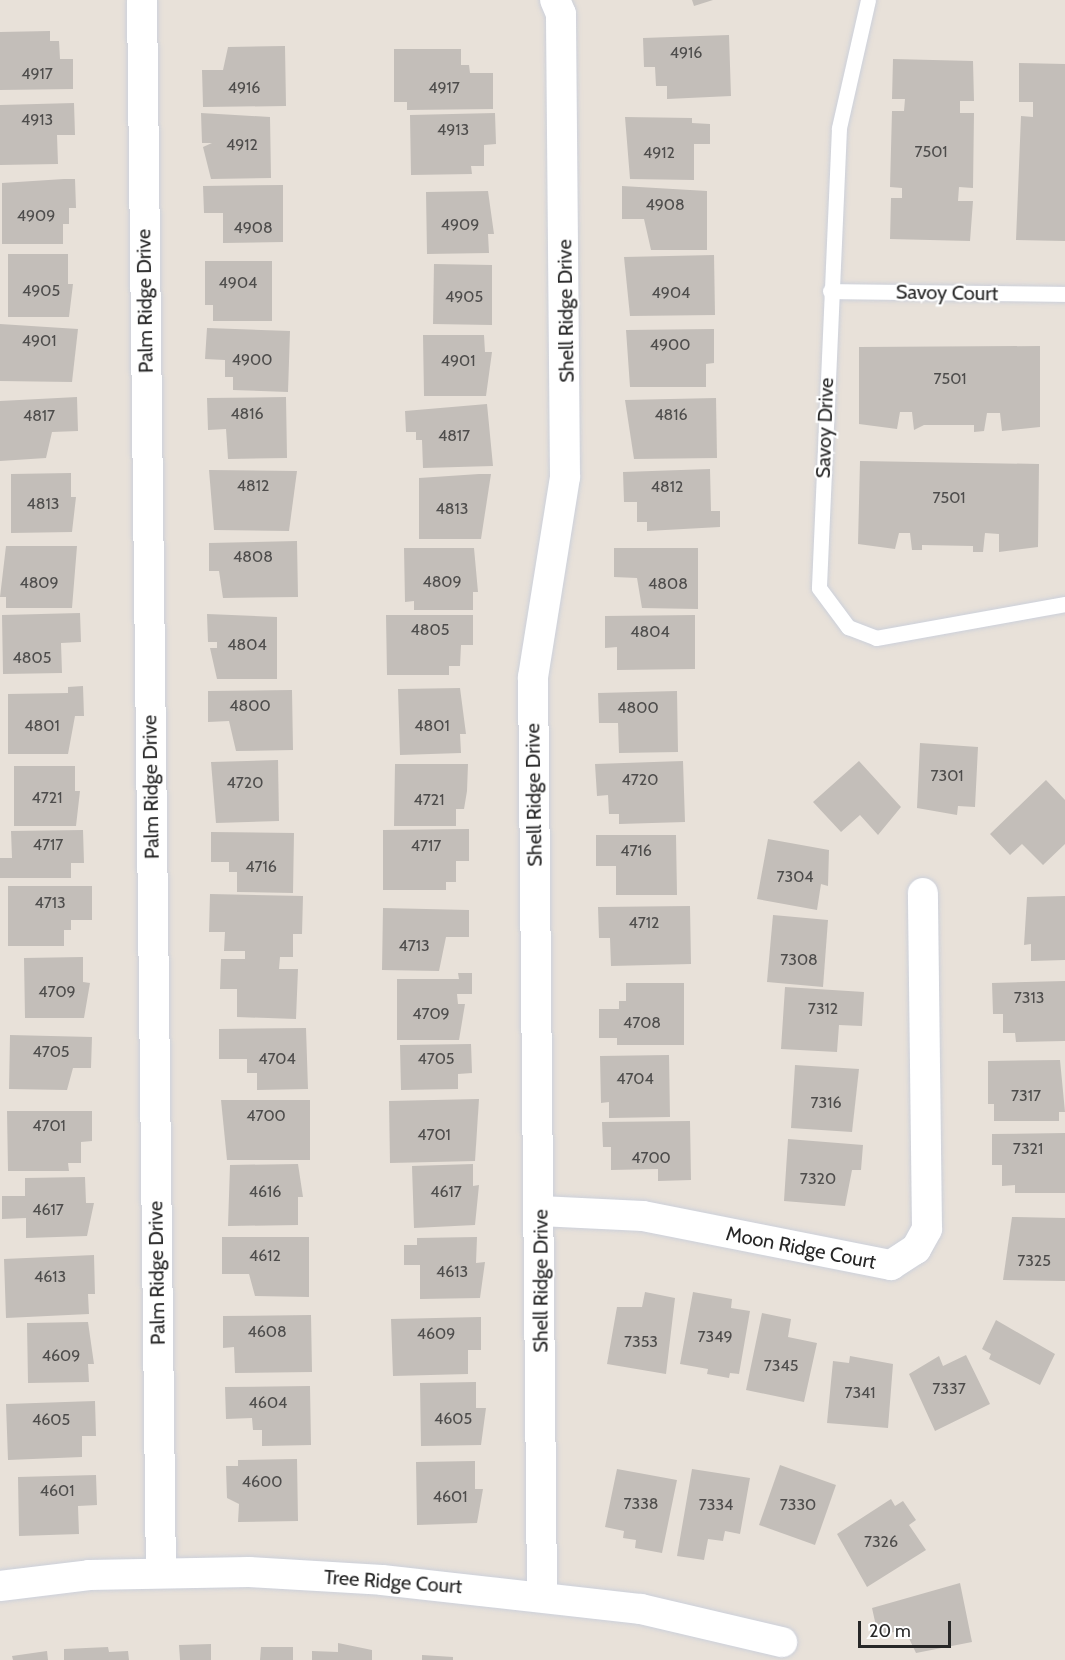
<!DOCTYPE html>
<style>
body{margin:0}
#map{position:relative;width:1065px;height:1660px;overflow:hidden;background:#e8e1d9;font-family:Cabin,sans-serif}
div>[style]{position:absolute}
.building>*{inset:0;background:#c3beb9}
.roads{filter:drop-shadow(0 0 2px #ccd0da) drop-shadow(0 0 2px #ccd0da)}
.lane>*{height:15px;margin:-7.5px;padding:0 7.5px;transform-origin:7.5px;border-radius:7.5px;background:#fff}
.street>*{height:30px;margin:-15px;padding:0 15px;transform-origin:15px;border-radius:15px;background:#fff}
span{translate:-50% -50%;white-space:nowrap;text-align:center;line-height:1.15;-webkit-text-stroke:4.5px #fff;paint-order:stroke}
.number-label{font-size:16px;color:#4e4d4c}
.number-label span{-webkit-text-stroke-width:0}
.street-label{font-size:20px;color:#272727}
.scale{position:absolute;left:858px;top:1621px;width:93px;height:27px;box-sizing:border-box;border:3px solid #272727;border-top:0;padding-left:8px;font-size:18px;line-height:21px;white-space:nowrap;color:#272727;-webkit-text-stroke:4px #fff;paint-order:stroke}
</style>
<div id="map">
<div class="building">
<i style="clip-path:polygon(692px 0,713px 0,694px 6px)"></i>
<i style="clip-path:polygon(50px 31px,50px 41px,59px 41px,60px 59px,73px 59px,73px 89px,0 90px,0 32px)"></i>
<i style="clip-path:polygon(729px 35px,731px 96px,667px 99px,667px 86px,656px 86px,655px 67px,644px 67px,643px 38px)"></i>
<i style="clip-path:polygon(285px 46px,286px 106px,203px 107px,202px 70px,223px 70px,228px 47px)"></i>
<i style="clip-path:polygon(394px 49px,461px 49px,461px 65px,469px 65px,470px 73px,493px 73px,493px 109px,407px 110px,407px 102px,394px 102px)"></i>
<i style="clip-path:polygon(893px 59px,973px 61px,974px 101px,960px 101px,960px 113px,974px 113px,973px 188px,959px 187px,958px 201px,973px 201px,970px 241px,890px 239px,891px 198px,902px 198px,902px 188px,890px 187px,892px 111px,904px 111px,905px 99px,892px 99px)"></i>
<i style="clip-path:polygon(1019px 63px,1065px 64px,1065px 241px,1016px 240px,1021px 116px,1033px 117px,1033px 102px,1019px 102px)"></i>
<i style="clip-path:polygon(74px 103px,75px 135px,57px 135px,58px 164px,0 165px,0 105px)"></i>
<i style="clip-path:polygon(201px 113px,270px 117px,271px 178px,211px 179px,203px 147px,212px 143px,202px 143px)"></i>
<i style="clip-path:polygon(495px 113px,496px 144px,484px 145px,484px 166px,471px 166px,472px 174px,411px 175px,410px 115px)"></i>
<i style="clip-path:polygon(625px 117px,692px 118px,692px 123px,710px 124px,710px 144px,694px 144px,694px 180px,630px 179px)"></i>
<i style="clip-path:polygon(64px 179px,75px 179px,76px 208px,69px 208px,69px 224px,63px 224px,63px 244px,2px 244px,2px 183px)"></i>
<i style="clip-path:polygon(283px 185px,283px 242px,223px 243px,223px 213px,204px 213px,203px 186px)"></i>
<i style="clip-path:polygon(622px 186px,707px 191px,707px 250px,651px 250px,644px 219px,622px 219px)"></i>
<i style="clip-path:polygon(488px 191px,494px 234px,488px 234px,489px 253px,427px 254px,426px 192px)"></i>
<i style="clip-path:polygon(8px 254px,68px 254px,68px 284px,73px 284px,69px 317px,8px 317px)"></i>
<i style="clip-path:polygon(714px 255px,715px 315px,630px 316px,624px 257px)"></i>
<i style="clip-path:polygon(205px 261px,272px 261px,272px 321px,213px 321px,213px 305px,205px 305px)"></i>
<i style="clip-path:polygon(434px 264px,492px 265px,492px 325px,433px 324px)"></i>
<i style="clip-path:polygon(0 324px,78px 329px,72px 382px,0 381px)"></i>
<i style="clip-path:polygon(207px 328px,290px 331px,288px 392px,233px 390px,233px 377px,225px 377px,225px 360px,205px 359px)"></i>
<i style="clip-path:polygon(714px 329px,714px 363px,706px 364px,706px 387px,630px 387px,626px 330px)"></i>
<i style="clip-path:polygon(423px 335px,484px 335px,485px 352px,492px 352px,486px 396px,424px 396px)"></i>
<i style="clip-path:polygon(1040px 346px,1040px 427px,1002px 431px,1000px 413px,987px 413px,984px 431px,974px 432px,974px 425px,924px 425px,914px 430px,912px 412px,900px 412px,897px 429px,859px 424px,859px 347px)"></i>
<i style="clip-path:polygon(77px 397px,78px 431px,52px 432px,46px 458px,0 461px,0 401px)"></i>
<i style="clip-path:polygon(286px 397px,287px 458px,228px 459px,226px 429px,208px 430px,207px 398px)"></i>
<i style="clip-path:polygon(716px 398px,717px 458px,634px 459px,625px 400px)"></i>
<i style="clip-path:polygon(487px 404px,493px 466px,423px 468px,422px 440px,416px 440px,416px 432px,406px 432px,405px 411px)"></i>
<i style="clip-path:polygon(860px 461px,1039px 464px,1038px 547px,999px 552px,999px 534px,985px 533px,983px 552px,973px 552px,973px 546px,922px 545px,922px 550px,912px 550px,910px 533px,899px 533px,895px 549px,858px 544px)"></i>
<i style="clip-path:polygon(710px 469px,711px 511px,720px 511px,720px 527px,647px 531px,647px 522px,637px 522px,637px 502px,624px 502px,623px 472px)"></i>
<i style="clip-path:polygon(209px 470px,297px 471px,289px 531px,214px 530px)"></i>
<i style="clip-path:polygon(71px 473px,71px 497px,76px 497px,72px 532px,11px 533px,11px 474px)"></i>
<i style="clip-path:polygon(479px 474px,491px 474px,481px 539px,419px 539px,419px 478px)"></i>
<i style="clip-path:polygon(297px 541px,298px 597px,223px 598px,219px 571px,209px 571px,209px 543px)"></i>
<i style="clip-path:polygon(6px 546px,77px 546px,72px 608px,6px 608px,6px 597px,0 597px)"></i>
<i style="clip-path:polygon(404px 548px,474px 548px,478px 592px,473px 592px,473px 610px,414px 610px,414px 601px,405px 602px)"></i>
<i style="clip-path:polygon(614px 548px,698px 548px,698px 609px,642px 608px,637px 578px,614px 577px)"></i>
<i style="clip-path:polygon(80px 613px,81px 642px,61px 643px,62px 673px,3px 674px,2px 615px)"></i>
<i style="clip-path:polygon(207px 614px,277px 617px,277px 679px,217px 679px,210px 648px,217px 648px,217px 642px,208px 642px)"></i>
<i style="clip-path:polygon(386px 615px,473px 615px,473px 645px,461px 645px,460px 666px,449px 666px,449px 675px,387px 675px)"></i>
<i style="clip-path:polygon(695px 615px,695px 669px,617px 670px,617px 647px,605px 648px,605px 616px)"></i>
<i style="clip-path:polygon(83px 686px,84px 716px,75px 716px,68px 754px,8px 754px,8px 694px,68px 693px,68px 687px)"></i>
<i style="clip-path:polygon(460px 688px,466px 734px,460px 734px,461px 753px,400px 755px,398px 689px)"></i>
<i style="clip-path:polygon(292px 690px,293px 750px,236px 751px,229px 721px,208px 722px,208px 691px)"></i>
<i style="clip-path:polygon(677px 691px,678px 752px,619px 753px,618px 723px,599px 723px,598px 693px)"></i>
<i style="clip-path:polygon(920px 743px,978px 747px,975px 807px,958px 806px,957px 815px,917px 808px)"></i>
<i style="clip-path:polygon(278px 760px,279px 821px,216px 823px,211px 762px)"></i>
<i style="clip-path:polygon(683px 761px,685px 822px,619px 824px,619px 814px,609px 814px,608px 795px,597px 796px,595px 764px)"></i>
<i style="clip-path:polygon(859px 761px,901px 807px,878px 835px,860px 815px,841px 832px,813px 802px)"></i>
<i style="clip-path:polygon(395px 764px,468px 764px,467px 791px,464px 809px,456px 809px,456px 826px,394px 826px)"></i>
<i style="clip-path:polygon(14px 766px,75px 766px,75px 791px,80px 791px,76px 826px,14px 826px)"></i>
<i style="clip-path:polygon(1046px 780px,1065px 800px,1065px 844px,1043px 865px,1022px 844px,1010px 855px,990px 834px)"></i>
<i style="clip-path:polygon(469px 829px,469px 861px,456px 861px,456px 882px,446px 882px,446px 890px,383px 890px,383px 830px)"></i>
<i style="clip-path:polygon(83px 830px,84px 863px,71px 863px,71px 878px,0 878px,0 858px,12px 858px,11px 831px)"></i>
<i style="clip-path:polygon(211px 832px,294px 833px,293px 893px,237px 892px,237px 872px,229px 872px,229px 862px,211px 862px)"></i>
<i style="clip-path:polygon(596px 835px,676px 835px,677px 895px,616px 895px,616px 866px,596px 866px)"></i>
<i style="clip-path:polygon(768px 839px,829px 850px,828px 886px,821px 884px,817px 910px,757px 899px)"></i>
<i style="clip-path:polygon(8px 886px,92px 886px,92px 920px,71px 920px,71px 930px,64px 930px,64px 946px,8px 946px)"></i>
<i style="clip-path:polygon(210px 894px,303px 896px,302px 934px,293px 934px,293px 957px,280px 957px,279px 969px,298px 969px,296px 1019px,237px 1017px,237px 989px,220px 989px,221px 959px,245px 959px,245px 951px,224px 951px,225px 932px,209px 932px)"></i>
<i style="clip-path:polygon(1065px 896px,1065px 960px,1031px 961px,1031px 944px,1024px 945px,1027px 897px)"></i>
<i style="clip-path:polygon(690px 906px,691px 964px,611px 966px,610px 938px,599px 938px,598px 907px)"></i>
<i style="clip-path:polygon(383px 908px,469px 910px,469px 937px,446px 937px,439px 971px,382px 970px)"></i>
<i style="clip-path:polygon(773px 915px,828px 920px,823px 987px,767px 982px)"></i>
<i style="clip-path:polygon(83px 957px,83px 982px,90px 983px,84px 1018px,25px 1018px,24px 958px)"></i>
<i style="clip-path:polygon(458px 973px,472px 973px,472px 994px,457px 994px,458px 1004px,465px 1004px,459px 1040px,397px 1040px,397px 979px,459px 979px)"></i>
<i style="clip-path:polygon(1065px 981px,1065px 1041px,1016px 1042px,1015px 1033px,1003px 1033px,1003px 1014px,993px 1014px,992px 983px)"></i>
<i style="clip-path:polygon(626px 983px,684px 983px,684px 1045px,617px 1045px,617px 1038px,599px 1038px,599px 1009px,619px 1009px,619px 1001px,626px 1001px)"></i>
<i style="clip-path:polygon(785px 987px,864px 992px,862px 1026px,839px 1025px,837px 1052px,781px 1049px)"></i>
<i style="clip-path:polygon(306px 1028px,308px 1089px,257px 1090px,257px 1073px,247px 1073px,247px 1059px,219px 1059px,219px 1029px)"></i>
<i style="clip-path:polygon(10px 1035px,92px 1037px,91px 1068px,73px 1068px,67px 1090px,9px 1089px)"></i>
<i style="clip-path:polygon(471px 1044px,472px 1073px,458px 1074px,458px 1089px,401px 1090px,400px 1045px)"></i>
<i style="clip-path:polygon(669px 1055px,670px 1117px,609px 1118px,609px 1102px,601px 1103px,600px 1056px)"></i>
<i style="clip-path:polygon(1060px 1060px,1065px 1112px,1059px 1112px,1059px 1121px,994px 1121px,994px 1104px,988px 1104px,988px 1061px)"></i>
<i style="clip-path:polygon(795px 1065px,859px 1069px,852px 1132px,791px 1128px)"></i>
<i style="clip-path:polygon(479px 1099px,475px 1161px,390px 1163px,389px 1101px)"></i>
<i style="clip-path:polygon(221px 1100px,310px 1100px,310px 1160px,227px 1160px)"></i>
<i style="clip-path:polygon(7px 1111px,92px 1111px,92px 1141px,81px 1142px,81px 1163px,68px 1163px,69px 1171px,8px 1171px)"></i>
<i style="clip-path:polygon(690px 1121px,691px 1180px,658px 1181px,658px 1169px,611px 1170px,611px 1147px,603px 1147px,602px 1122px)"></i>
<i style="clip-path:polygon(1065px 1133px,1065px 1193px,1015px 1193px,1015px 1185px,1002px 1186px,1002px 1165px,992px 1165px,992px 1134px)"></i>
<i style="clip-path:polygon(788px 1139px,863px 1145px,861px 1170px,852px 1170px,845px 1206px,784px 1201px)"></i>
<i style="clip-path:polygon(298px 1164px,303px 1197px,298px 1197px,298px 1225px,228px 1226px,230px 1165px)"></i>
<i style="clip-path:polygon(473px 1164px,473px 1186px,479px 1185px,475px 1225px,414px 1228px,412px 1166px)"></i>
<i style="clip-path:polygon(85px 1177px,86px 1203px,94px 1203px,87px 1236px,26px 1238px,26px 1218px,2px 1219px,2px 1196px,25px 1196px,25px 1178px)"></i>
<i style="clip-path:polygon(1012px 1217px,1065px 1218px,1065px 1281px,1003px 1280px)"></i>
<i style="clip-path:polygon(222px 1237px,309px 1237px,309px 1297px,255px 1296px,249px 1274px,222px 1274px)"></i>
<i style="clip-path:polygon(477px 1237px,476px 1263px,485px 1262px,480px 1298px,420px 1299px,420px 1265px,404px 1265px,404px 1245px,417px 1245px,417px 1238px)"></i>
<i style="clip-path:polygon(94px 1255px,95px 1294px,88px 1294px,89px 1314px,6px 1318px,4px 1259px)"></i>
<i style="clip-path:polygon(645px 1292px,675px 1298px,666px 1374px,607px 1364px,617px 1307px,642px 1307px)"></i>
<i style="clip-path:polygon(693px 1292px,732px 1299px,731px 1308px,750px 1311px,739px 1374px,730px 1373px,729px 1378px,707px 1374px,708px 1369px,680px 1364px)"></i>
<i style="clip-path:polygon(762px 1313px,791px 1319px,788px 1337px,817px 1343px,804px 1402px,746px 1390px)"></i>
<i style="clip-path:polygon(311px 1315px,312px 1372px,235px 1373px,234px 1347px,223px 1348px,223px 1316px)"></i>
<i style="clip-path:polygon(481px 1317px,481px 1350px,468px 1350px,468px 1374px,393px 1376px,391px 1319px)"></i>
<i style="clip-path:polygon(996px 1320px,1055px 1354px,1040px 1385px,989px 1359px,991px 1354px,982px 1349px)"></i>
<i style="clip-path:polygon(88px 1322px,94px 1364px,88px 1364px,89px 1382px,28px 1383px,27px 1323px)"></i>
<i style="clip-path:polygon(966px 1355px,990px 1404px,935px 1431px,909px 1374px,939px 1356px,943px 1366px)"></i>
<i style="clip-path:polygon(850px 1356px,893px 1364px,888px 1428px,827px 1423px,833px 1361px,849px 1363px)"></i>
<i style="clip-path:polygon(476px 1382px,476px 1408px,486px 1408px,481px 1445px,421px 1446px,420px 1383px)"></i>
<i style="clip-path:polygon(310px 1386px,311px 1445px,262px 1446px,262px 1430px,253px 1430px,252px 1418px,226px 1419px,225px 1387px)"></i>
<i style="clip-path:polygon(95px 1401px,96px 1436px,82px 1436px,82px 1457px,8px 1460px,6px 1404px)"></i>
<i style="clip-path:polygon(297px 1459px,298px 1521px,238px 1522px,239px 1504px,227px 1498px,226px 1466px,238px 1466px,238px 1460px)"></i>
<i style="clip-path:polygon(475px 1461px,475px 1489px,483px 1489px,477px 1523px,417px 1525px,416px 1462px)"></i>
<i style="clip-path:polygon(780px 1465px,836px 1485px,815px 1545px,759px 1525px)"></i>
<i style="clip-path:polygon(617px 1469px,677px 1480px,662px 1553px,635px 1548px,636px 1540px,623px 1538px,624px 1531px,605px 1527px)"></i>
<i style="clip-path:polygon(692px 1469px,750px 1478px,740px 1534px,725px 1531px,723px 1541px,708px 1539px,704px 1560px,677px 1556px)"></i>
<i style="clip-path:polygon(96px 1475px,97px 1505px,78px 1506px,79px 1534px,19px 1536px,18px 1477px)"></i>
<i style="clip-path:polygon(891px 1499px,895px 1506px,903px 1501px,916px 1520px,909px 1525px,926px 1550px,867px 1587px,837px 1534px)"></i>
<i style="clip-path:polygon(960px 1583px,972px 1642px,916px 1653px,905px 1630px,878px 1635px,872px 1608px)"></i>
<i style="clip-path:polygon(338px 1643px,372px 1650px,372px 1660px,312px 1660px,312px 1651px,338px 1652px)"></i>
<i style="clip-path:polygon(211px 1644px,211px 1660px,180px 1660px,179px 1645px)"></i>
<i style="clip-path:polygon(108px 1647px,109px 1652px,128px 1651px,129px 1660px,64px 1660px,64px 1649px)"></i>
<i style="clip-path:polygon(261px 1647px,293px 1647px,293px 1660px,260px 1660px)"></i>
<i style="clip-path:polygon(47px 1651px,48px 1660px,13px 1660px,12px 1656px)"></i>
<i style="clip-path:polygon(422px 1655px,453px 1657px,453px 1660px,422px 1660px)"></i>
</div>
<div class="roads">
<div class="lane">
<i style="left:868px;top:0;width:131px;rotate:102.8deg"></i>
<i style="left:839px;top:128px;width:460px;rotate:92.5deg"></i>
<i style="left:819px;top:588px;width:49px;rotate:53.4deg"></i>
<i style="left:848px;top:627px;width:30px;rotate:21deg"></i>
<i style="left:876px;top:638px;width:192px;rotate:-10.2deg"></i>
<i style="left:830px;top:291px;width:235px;rotate:0.7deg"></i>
</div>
<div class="street">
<i style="left:142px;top:0;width:1573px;rotate:89.31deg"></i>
<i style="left:540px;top:1211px;width:103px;rotate:2.8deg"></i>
<i style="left:643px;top:1216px;width:253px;rotate:11.2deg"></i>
<i style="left:891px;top:1265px;width:30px;rotate:-33deg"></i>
<i style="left:916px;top:1249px;width:23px;rotate:-61deg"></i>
<i style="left:927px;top:1229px;width:336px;rotate:-90.7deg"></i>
<i style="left:0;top:1586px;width:90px;rotate:-7deg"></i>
<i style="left:89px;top:1575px;width:160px;rotate:-1.1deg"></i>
<i style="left:249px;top:1572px;width:133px;rotate:3.4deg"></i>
<i style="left:382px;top:1580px;width:261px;rotate:6.4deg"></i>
<i style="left:641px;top:1609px;width:145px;rotate:13.2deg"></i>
<i style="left:542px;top:1594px;width:917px;rotate:-90.56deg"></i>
<i style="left:533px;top:677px;width:203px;rotate:-80.9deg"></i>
<i style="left:565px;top:477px;width:463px;rotate:-90.5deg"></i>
<i style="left:561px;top:14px;width:15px;rotate:-113deg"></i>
</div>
</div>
<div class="number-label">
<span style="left:686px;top:53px">4916</span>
<span style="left:37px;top:74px">4917</span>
<span style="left:244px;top:88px">4916</span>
<span style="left:444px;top:88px">4917</span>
<span style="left:37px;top:120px">4913</span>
<span style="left:453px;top:130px">4913</span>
<span style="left:242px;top:145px">4912</span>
<span style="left:931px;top:152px">7501</span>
<span style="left:659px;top:153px">4912</span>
<span style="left:665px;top:205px">4908</span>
<span style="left:36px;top:216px">4909</span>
<span style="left:460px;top:225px">4909</span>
<span style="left:253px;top:228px">4908</span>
<span style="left:238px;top:283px">4904</span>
<span style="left:41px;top:291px">4905</span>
<span style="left:671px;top:293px">4904</span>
<span style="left:464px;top:297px">4905</span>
<span style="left:39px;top:341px">4901</span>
<span style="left:670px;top:345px">4900</span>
<span style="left:252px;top:360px">4900</span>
<span style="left:458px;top:361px">4901</span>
<span style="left:950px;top:379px">7501</span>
<span style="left:247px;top:414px">4816</span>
<span style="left:671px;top:415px">4816</span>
<span style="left:39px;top:416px">4817</span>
<span style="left:454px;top:436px">4817</span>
<span style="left:253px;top:486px">4812</span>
<span style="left:667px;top:487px">4812</span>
<span style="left:949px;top:498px">7501</span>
<span style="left:43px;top:504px">4813</span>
<span style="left:452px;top:509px">4813</span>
<span style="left:253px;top:557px">4808</span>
<span style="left:442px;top:582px">4809</span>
<span style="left:39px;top:583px">4809</span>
<span style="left:668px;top:584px">4808</span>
<span style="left:430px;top:630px">4805</span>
<span style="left:650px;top:632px">4804</span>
<span style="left:247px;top:645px">4804</span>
<span style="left:32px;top:658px">4805</span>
<span style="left:250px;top:706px">4800</span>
<span style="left:638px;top:708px">4800</span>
<span style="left:42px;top:726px">4801</span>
<span style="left:432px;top:726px">4801</span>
<span style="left:947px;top:776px">7301</span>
<span style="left:640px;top:780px">4720</span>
<span style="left:245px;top:783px">4720</span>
<span style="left:47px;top:798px">4721</span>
<span style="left:429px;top:800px">4721</span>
<span style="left:48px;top:845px">4717</span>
<span style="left:426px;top:846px">4717</span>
<span style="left:636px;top:851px">4716</span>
<span style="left:261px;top:867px">4716</span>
<span style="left:795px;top:877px">7304</span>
<span style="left:50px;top:903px">4713</span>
<span style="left:644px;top:923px">4712</span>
<span style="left:414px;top:946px">4713</span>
<span style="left:799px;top:960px">7308</span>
<span style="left:57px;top:992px">4709</span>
<span style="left:1029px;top:998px">7313</span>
<span style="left:823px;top:1009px">7312</span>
<span style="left:431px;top:1014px">4709</span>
<span style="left:642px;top:1023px">4708</span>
<span style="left:51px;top:1052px">4705</span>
<span style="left:277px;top:1059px">4704</span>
<span style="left:436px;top:1059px">4705</span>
<span style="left:635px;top:1079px">4704</span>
<span style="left:1026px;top:1096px">7317</span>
<span style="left:826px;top:1103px">7316</span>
<span style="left:266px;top:1116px">4700</span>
<span style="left:49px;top:1126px">4701</span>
<span style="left:434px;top:1135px">4701</span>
<span style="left:1028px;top:1149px">7321</span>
<span style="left:651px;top:1158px">4700</span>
<span style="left:818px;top:1179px">7320</span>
<span style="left:265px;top:1192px">4616</span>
<span style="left:446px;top:1192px">4617</span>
<span style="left:48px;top:1210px">4617</span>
<span style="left:265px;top:1256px">4612</span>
<span style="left:1034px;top:1261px">7325</span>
<span style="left:452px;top:1272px">4613</span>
<span style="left:50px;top:1277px">4613</span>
<span style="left:267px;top:1332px">4608</span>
<span style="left:436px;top:1334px">4609</span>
<span style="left:715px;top:1337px">7349</span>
<span style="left:641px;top:1342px">7353</span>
<span style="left:61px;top:1356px">4609</span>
<span style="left:781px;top:1366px">7345</span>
<span style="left:949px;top:1389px">7337</span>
<span style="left:860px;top:1393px">7341</span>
<span style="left:268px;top:1403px">4604</span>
<span style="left:453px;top:1419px">4605</span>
<span style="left:51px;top:1420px">4605</span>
<span style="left:262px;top:1482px">4600</span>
<span style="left:57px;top:1491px">4601</span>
<span style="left:450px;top:1497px">4601</span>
<span style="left:641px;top:1504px">7338</span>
<span style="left:716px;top:1505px">7334</span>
<span style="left:798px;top:1505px">7330</span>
<span style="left:881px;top:1542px">7326</span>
</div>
<div class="street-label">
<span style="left:947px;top:293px;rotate:1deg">Savoy Court</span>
<span style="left:145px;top:301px;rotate:-91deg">Palm Ridge Drive</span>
<span style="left:566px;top:311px;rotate:-91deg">Shell Ridge Drive</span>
<span style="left:825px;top:428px;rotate:-88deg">Savoy Drive</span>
<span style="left:151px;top:787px;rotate:-91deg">Palm Ridge Drive</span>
<span style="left:534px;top:795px;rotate:-91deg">Shell Ridge Drive</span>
<span style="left:801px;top:1248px;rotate:11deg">Moon Ridge Court</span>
<span style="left:157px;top:1273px;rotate:-91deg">Palm Ridge Drive</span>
<span style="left:541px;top:1281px;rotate:-90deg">Shell Ridge Drive</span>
<span style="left:393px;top:1582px;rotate:4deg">Tree Ridge Court</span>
</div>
<div class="scale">20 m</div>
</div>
